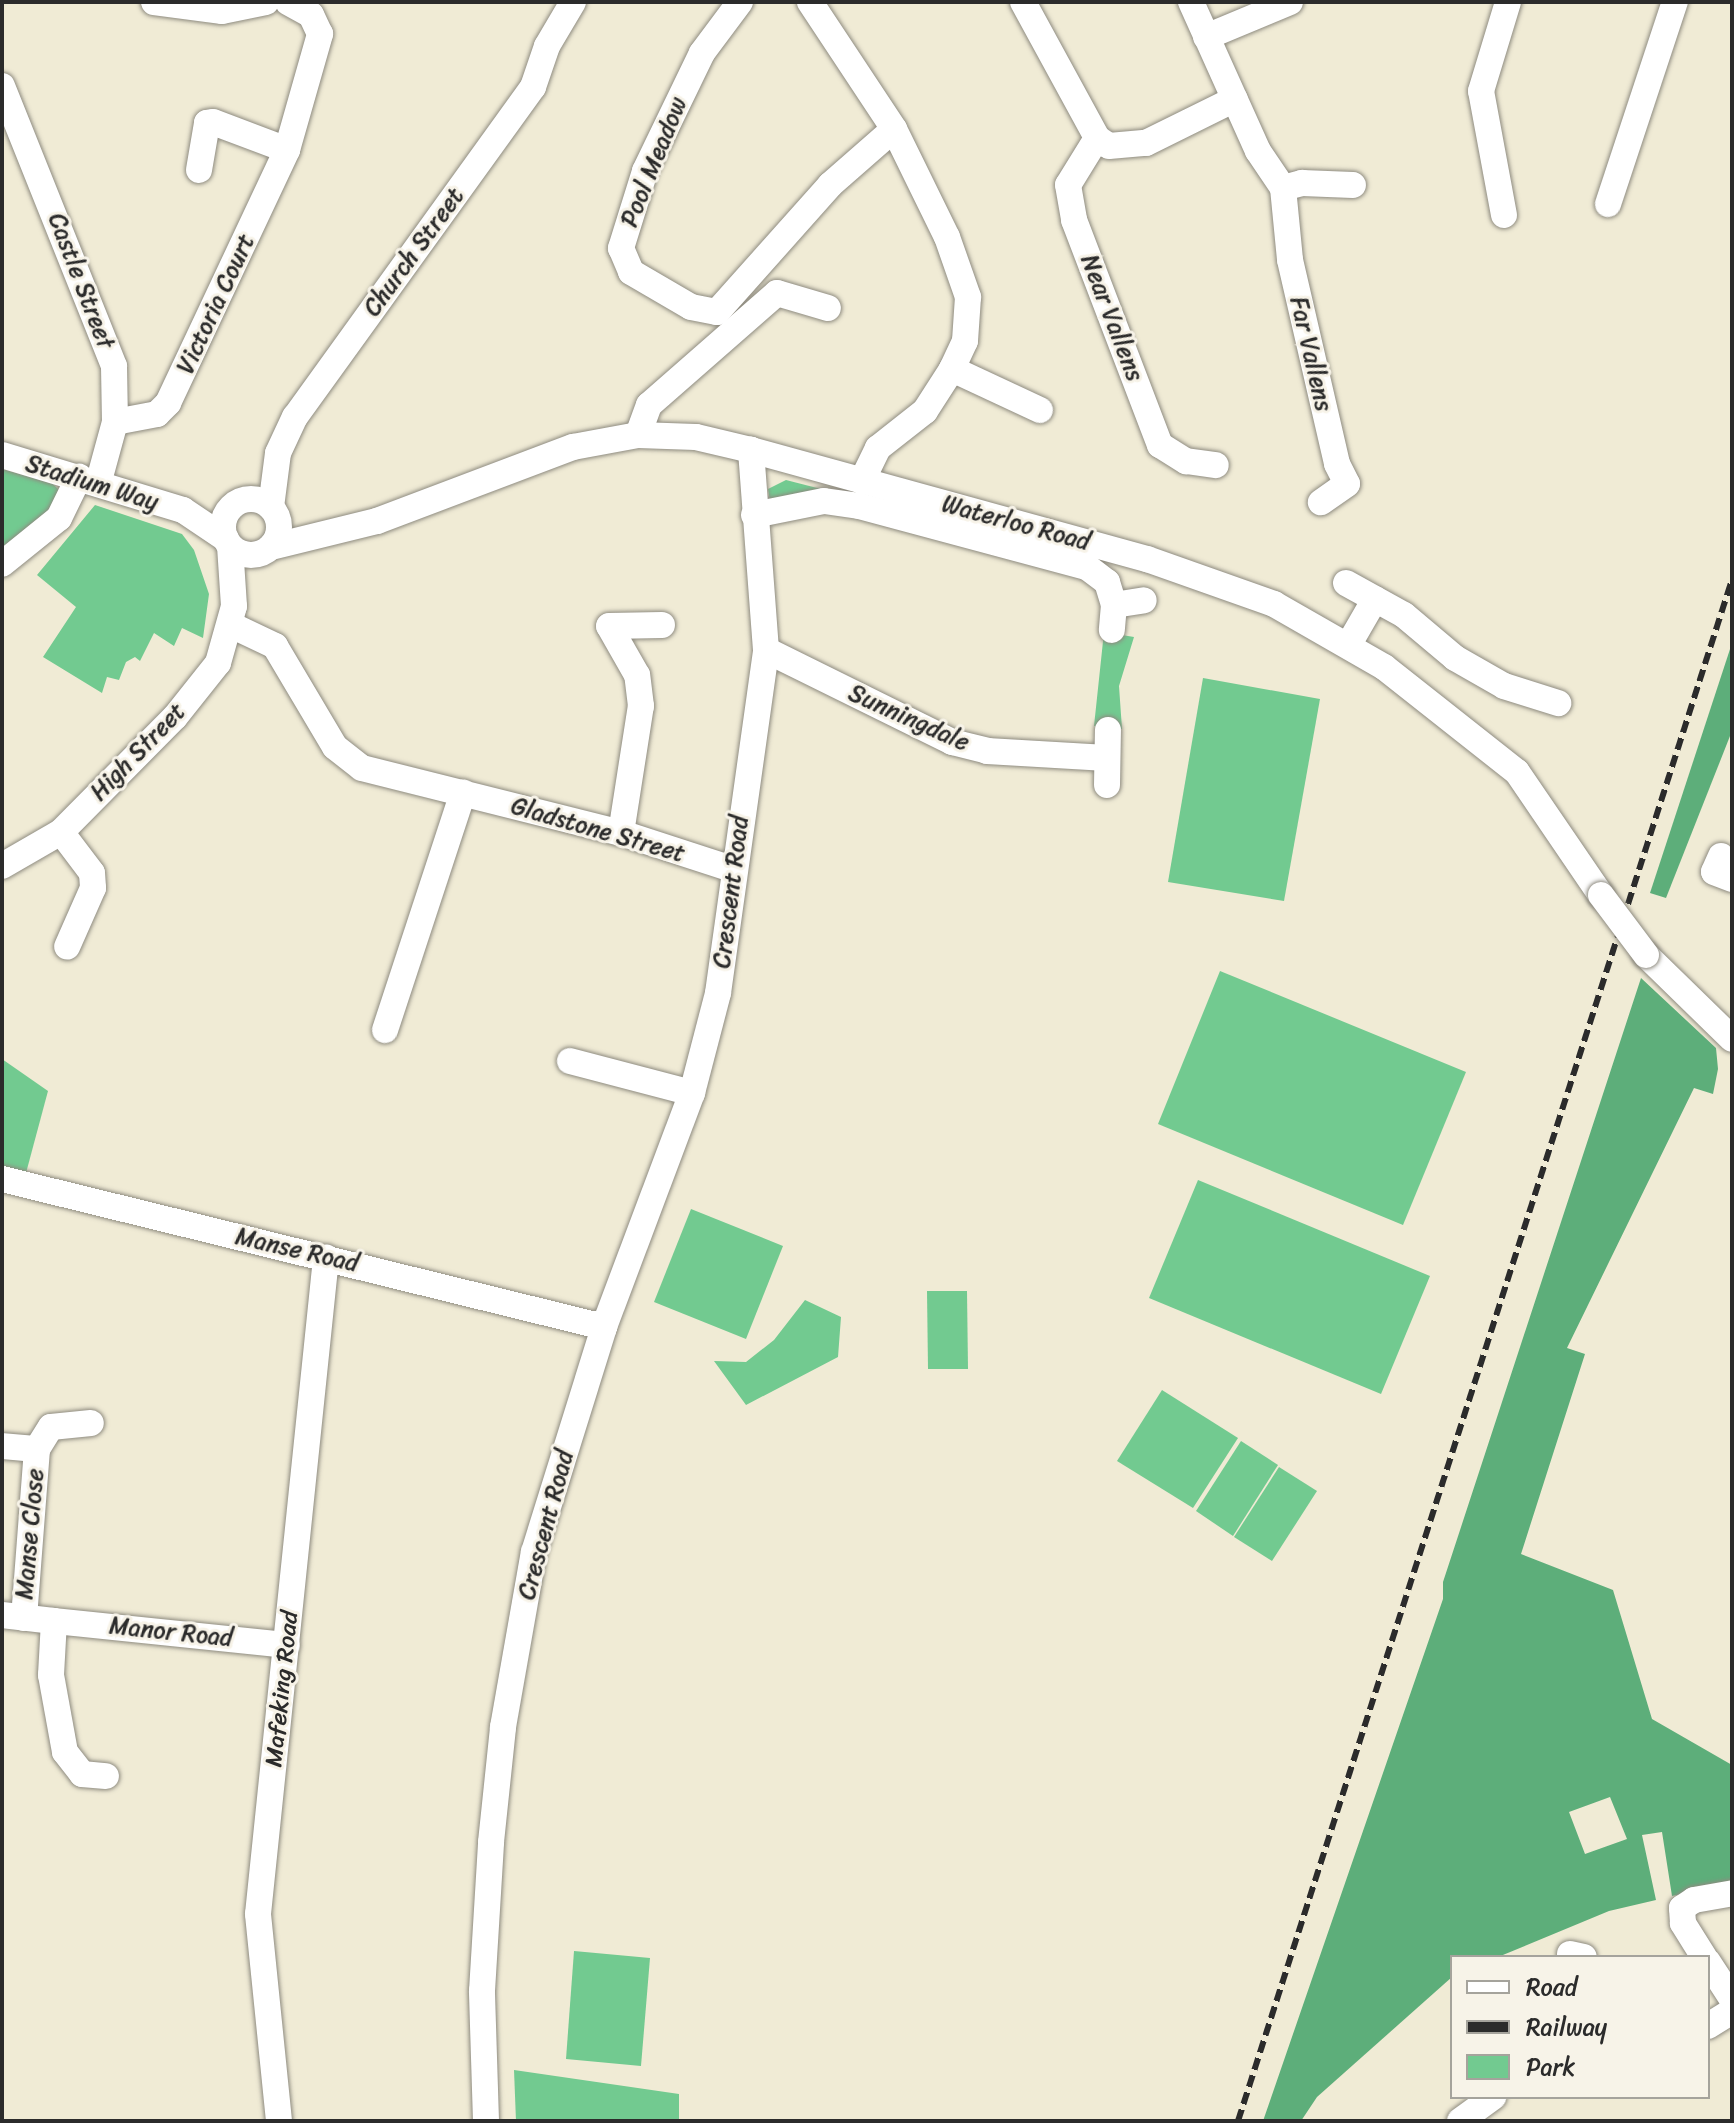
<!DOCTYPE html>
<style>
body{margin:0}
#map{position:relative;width:1734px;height:2123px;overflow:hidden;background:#f0ebd5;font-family:Sriracha,sans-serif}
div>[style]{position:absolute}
.green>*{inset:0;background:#72ca90}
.forest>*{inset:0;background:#5dae7a}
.roads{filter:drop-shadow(0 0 2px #8e8b80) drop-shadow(0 0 2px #8e8b80)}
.minor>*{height:26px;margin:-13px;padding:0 13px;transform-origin:13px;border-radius:13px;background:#fff}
.minor>.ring{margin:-13px;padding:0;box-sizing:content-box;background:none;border:26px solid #fff;border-radius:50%}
.rail>*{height:6px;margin-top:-3px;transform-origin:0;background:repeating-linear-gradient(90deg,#2b2b2b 0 12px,transparent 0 18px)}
.bridges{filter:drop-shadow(0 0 2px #8e8b80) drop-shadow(0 0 2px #8e8b80)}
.minor-bridge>*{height:26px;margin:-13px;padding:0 13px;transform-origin:13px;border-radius:13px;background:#fff}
span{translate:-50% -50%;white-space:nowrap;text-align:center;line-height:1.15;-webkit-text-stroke:6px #f7f3e8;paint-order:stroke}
.street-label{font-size:24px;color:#2b2b2b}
.frame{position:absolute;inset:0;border:4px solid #2b2b2b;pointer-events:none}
.legend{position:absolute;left:1450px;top:1955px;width:260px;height:144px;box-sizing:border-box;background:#f7f3e8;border:2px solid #a5a39c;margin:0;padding:10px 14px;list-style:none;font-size:24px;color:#2b2b2b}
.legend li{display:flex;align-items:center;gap:16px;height:40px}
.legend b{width:40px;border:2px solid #a5a39c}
</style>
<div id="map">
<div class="green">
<i style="clip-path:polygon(2px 469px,52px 483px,61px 492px,59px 506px,2px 553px)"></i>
<i style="clip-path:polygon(786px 480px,821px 489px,770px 501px,768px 489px)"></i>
<i style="clip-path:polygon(95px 505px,182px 534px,194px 550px,209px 594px,203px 638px,182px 628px,174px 646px,154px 633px,140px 661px,135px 657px,126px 662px,119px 680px,107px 677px,102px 693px,43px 657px,76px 607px,37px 575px)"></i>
<i style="clip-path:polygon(1104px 632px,1134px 637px,1119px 686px,1122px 729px,1094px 726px)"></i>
<i style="clip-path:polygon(1203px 678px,1320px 699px,1284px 901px,1168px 882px)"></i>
<i style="clip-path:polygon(1220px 971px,1466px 1072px,1403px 1225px,1158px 1124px)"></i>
<i style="clip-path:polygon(2px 1059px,48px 1091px,26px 1173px,2px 1167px)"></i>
<i style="clip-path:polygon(1198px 1180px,1430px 1276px,1381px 1394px,1149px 1298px)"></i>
<i style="clip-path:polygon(691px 1209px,783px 1246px,746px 1339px,654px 1302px)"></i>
<i style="clip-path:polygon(927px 1291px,967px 1291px,968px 1369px,928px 1369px)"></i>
<i style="clip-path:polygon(805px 1300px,841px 1317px,838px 1357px,746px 1405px,714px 1361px,746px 1362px,774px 1340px)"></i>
<i style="clip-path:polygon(1162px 1390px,1238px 1438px,1193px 1508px,1117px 1461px)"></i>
<i style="clip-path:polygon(1241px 1441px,1278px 1465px,1233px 1536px,1196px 1511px)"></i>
<i style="clip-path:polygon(1279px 1467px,1317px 1491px,1272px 1561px,1234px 1537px)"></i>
<i style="clip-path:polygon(574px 1951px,650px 1958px,641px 2066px,566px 2059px)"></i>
<i style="clip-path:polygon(514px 2070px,679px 2094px,679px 2121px,516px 2121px)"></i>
</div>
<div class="forest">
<i style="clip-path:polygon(1732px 643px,1732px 731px,1666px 898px,1650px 893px)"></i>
<i style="clip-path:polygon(evenodd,1641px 978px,1716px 1048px,1718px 1069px,1713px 1094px,1694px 1088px,1567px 1348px,1585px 1354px,1521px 1554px,1613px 1590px,1652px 1719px,1732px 1765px,1732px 1884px,1672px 1896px,1662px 1832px,1642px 1835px,1656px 1900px,1609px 1911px,1498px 1957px,1452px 1957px,1452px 1977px,1317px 2097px,1301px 2121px,1263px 2121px,1443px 1599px,1443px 1582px,1641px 978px,1610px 1797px,1627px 1839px,1585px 1854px,1569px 1812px,1610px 1797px)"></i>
</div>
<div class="roads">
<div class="minor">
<i style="left:154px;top:2px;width:69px;rotate:7.5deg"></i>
<i style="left:222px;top:11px;width:45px;rotate:-11.6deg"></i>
<i style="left:740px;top:2px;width:64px;rotate:126.7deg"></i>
<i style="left:702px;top:53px;width:131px;rotate:115.8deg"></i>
<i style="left:645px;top:171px;width:81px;rotate:107.3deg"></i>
<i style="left:621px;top:248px;width:26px;rotate:67deg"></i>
<i style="left:631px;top:272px;width:69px;rotate:30.3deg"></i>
<i style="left:691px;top:307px;width:26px;rotate:11deg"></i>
<i style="left:717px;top:312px;width:170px;rotate:-48.3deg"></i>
<i style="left:830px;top:185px;width:85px;rotate:-41.2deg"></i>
<i style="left:810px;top:2px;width:152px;rotate:56.5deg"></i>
<i style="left:894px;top:129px;width:120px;rotate:63.9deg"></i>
<i style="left:947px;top:237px;width:64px;rotate:70.7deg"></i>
<i style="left:968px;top:297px;width:44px;rotate:93.9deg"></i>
<i style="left:965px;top:341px;width:31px;rotate:115deg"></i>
<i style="left:952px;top:369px;width:50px;rotate:122.7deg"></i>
<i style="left:925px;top:411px;width:60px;rotate:141.8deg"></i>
<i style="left:878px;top:448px;width:37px;rotate:116deg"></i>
<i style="left:1023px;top:2px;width:155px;rotate:61.4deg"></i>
<i style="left:1097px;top:138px;width:14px;rotate:34deg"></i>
<i style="left:1109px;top:146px;width:37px;rotate:-5deg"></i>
<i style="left:1146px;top:143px;width:99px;rotate:-26.3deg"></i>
<i style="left:1191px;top:2px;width:163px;rotate:65.8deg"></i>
<i style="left:1258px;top:151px;width:45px;rotate:56deg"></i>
<i style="left:1283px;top:188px;width:72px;rotate:84.4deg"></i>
<i style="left:1290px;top:260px;width:209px;rotate:77deg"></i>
<i style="left:1337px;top:464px;width:22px;rotate:63deg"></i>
<i style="left:1347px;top:484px;width:32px;rotate:145deg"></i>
<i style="left:1206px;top:37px;width:91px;rotate:-22.6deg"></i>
<i style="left:2px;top:86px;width:302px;rotate:68.2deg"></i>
<i style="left:114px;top:366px;width:56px;rotate:89deg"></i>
<i style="left:115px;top:422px;width:64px;rotate:105.3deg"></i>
<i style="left:1097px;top:138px;width:55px;rotate:121.7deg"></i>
<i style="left:1068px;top:185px;width:36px;rotate:80deg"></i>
<i style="left:1074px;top:220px;width:241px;rotate:69.1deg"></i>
<i style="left:1160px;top:445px;width:31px;rotate:32deg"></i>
<i style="left:1186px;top:461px;width:30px;rotate:8deg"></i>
<i style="left:199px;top:170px;width:48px;rotate:-80.3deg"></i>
<i style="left:207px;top:123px;width:6px;rotate:-9deg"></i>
<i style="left:213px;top:122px;width:79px;rotate:20.7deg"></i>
<i style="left:287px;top:150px;width:121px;rotate:-74.1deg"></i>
<i style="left:320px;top:34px;width:21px;rotate:-115deg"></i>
<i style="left:311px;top:15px;width:26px;rotate:-151deg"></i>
<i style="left:1283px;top:188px;width:20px;rotate:-15deg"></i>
<i style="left:1302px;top:183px;width:51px;rotate:2.2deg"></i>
<i style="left:1608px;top:204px;width:213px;rotate:-71.7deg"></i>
<i style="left:1504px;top:215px;width:126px;rotate:-100.5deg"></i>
<i style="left:1481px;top:91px;width:93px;rotate:-73.1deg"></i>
<i style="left:952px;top:369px;width:97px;rotate:25deg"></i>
<i style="left:115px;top:422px;width:43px;rotate:-10.8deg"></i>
<i style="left:157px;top:414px;width:16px;rotate:-45deg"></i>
<i style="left:168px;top:403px;width:280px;rotate:-64.8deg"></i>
<i style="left:638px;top:435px;width:32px;rotate:-70deg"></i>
<i style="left:649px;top:405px;width:170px;rotate:-41.2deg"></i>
<i style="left:777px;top:293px;width:53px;rotate:16.4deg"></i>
<i style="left:2px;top:455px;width:189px;rotate:16.9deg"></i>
<i style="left:183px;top:510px;width:52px;rotate:34deg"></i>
<i class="ring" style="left:223px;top:499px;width:30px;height:30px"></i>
<i style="left:271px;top:507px;width:54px;rotate:-82.6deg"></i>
<i style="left:278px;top:453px;width:40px;rotate:-65deg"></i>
<i style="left:295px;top:417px;width:407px;rotate:-54.2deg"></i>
<i style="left:533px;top:87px;width:43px;rotate:-71.1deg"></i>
<i style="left:547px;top:46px;width:51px;rotate:-59.4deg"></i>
<i style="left:754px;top:515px;width:71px;rotate:-11.3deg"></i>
<i style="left:824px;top:501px;width:35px;rotate:8deg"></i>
<i style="left:859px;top:506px;width:236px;rotate:15deg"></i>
<i style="left:1087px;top:567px;width:25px;rotate:37deg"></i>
<i style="left:1107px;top:582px;width:24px;rotate:73deg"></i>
<i style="left:1114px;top:605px;width:25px;rotate:95deg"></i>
<i style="left:271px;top:547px;width:109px;rotate:-13.8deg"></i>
<i style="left:377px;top:521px;width:210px;rotate:-20.7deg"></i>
<i style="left:573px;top:447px;width:66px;rotate:-10.5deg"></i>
<i style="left:638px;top:435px;width:58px;rotate:2deg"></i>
<i style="left:696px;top:437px;width:57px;rotate:13.3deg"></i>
<i style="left:751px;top:450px;width:411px;rotate:15.4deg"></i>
<i style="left:1147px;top:559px;width:135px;rotate:19.5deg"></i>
<i style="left:1274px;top:604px;width:127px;rotate:29.8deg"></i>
<i style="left:1384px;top:667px;width:169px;rotate:38.3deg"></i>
<i style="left:1517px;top:772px;width:149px;rotate:55.7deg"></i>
<i style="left:2px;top:564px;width:73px;rotate:-38.9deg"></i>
<i style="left:59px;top:518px;width:46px;rotate:-64deg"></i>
<i style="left:1346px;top:583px;width:66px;rotate:28.9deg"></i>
<i style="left:1404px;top:615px;width:67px;rotate:40.1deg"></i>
<i style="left:1455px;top:658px;width:56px;rotate:29.7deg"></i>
<i style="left:1504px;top:686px;width:57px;rotate:17.5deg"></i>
<i style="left:1114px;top:605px;width:30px;rotate:-9deg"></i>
<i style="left:231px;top:625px;width:49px;rotate:25.5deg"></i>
<i style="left:275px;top:646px;width:117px;rotate:59.3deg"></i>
<i style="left:335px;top:747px;width:34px;rotate:38deg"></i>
<i style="left:362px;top:768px;width:267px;rotate:14.1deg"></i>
<i style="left:621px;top:833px;width:117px;rotate:18deg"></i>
<i style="left:1349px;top:644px;width:52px;rotate:-60deg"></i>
<i style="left:766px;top:650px;width:208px;rotate:26.3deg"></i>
<i style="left:952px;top:742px;width:36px;rotate:14deg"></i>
<i style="left:987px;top:751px;width:120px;rotate:3.3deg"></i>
<i style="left:1107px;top:785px;width:55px;rotate:-89deg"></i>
<i style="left:61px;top:832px;width:51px;rotate:52.9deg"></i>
<i style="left:92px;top:873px;width:15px;rotate:86deg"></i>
<i style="left:93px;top:888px;width:64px;rotate:113.8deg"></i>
<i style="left:621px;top:833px;width:129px;rotate:-81.1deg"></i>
<i style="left:641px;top:706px;width:31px;rotate:-97deg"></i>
<i style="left:637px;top:675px;width:56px;rotate:-119.7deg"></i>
<i style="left:609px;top:626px;width:53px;rotate:-1.1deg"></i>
<i style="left:1721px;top:856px;width:17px;rotate:114deg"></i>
<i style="left:1714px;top:872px;width:19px;rotate:21deg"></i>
<i style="left:2px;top:866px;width:68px;rotate:-30deg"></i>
<i style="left:61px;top:832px;width:162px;rotate:-45.3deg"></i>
<i style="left:175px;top:717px;width:69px;rotate:-51.5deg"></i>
<i style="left:218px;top:663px;width:59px;rotate:-74.3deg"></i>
<i style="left:234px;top:606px;width:60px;rotate:-93.8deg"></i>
<i style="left:1646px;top:955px;width:120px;rotate:44.3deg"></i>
<i style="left:385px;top:1030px;width:250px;rotate:-71.8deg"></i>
<i style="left:570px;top:1061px;width:126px;rotate:14.7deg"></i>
<i style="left:2px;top:1179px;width:620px;rotate:13.81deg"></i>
<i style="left:2px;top:1446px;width:35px;rotate:5deg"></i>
<i style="left:2px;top:1615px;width:52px;rotate:6.6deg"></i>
<i style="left:54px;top:1621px;width:54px;rotate:93.2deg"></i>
<i style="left:51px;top:1675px;width:78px;rotate:79.7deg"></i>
<i style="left:65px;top:1752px;width:28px;rotate:52deg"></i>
<i style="left:82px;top:1774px;width:24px;rotate:5deg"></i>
<i style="left:24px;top:1618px;width:169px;rotate:-85.6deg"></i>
<i style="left:37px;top:1449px;width:26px;rotate:-58deg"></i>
<i style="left:51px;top:1427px;width:40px;rotate:-5.7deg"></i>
<i style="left:54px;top:1621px;width:234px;rotate:5.9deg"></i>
<i style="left:1570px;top:1954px;width:14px;rotate:12deg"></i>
<i style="left:1704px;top:1957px;width:40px;rotate:-122deg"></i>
<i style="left:1683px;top:1923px;width:15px;rotate:-94deg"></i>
<i style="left:1682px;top:1908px;width:14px;rotate:-34deg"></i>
<i style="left:1694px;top:1900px;width:39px;rotate:-10deg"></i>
<i style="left:1708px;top:1962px;width:44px;rotate:57deg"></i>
<i style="left:1708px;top:2026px;width:28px;rotate:-32deg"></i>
<i style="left:279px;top:2121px;width:208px;rotate:-95.8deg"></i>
<i style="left:258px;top:1914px;width:660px;rotate:-84.08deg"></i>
<i style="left:486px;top:2121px;width:130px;rotate:-91.8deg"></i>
<i style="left:482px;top:1991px;width:149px;rotate:-86.5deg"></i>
<i style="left:491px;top:1842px;width:116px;rotate:-84deg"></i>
<i style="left:503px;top:1727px;width:178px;rotate:-80deg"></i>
<i style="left:534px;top:1552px;width:236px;rotate:-72.7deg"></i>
<i style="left:604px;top:1327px;width:250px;rotate:-69.4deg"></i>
<i style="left:692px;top:1093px;width:103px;rotate:-75.4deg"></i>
<i style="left:718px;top:993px;width:346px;rotate:-82deg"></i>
<i style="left:766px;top:650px;width:201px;rotate:-94.3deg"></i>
<i style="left:1460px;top:2121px;width:41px;rotate:-36deg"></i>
</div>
</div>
<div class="rail">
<i style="left:1238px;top:2121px;width:1618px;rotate:-72.23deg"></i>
</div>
<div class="bridges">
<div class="minor-bridge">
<i style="left:1601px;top:895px;width:75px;rotate:53.1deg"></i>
</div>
</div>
<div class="street-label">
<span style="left:654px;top:162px;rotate:-68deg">Pool Meadow</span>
<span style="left:414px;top:252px;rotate:-54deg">Church Street</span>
<span style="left:81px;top:281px;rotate:69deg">Castle Street</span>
<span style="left:216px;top:304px;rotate:-65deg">Victoria Court</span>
<span style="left:1112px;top:318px;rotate:69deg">Near Vallens</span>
<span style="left:1311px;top:354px;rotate:77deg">Far Vallens</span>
<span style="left:92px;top:483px;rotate:17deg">Stadium Way</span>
<span style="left:1016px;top:523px;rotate:15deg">Waterloo Road</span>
<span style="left:909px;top:718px;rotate:24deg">Sunningdale</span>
<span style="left:138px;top:752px;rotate:-46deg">High Street</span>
<span style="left:598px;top:830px;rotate:16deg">Gladstone Street</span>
<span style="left:731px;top:892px;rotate:-83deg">Crescent Road</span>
<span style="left:297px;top:1250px;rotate:13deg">Manse Road</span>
<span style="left:546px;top:1525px;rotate:-75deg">Crescent Road</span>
<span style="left:30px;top:1534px;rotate:-85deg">Manse Close</span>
<span style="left:171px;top:1632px;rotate:6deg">Manor Road</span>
<span style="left:282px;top:1689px;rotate:-84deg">Mafeking Road</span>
</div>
<div class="frame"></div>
<ul class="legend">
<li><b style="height:10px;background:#fff"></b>Road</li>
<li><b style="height:10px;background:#2b2b2b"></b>Railway</li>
<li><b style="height:22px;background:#72ca90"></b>Park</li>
</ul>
</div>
